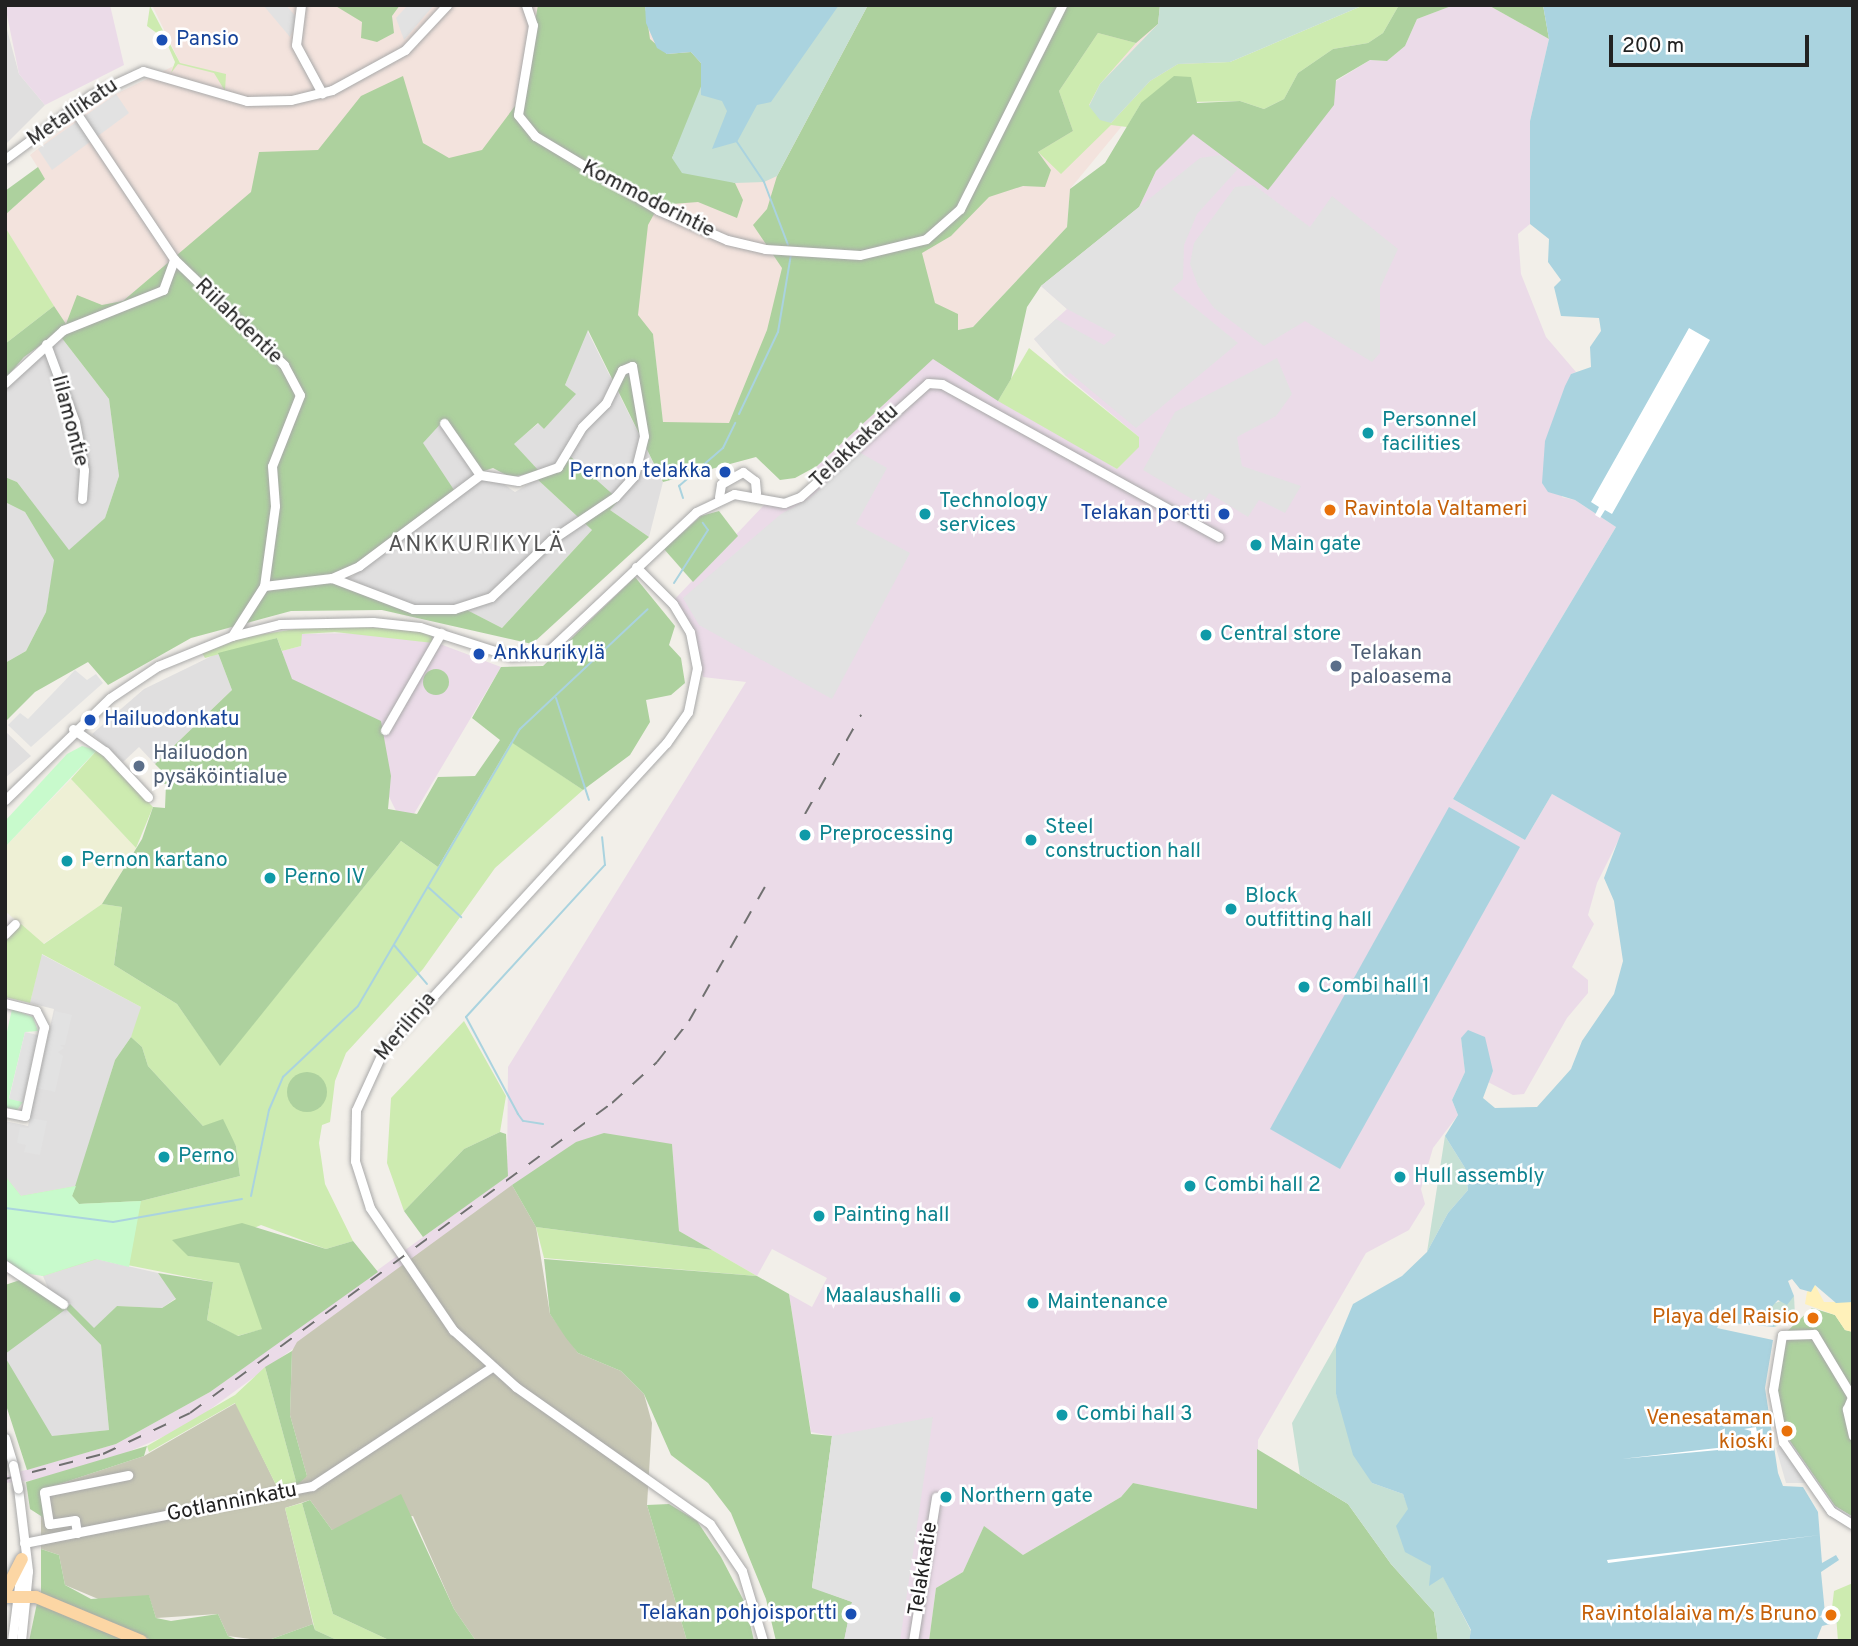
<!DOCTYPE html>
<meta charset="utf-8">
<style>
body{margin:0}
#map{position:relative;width:1858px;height:1646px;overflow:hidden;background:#f2efe9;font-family:Overpass,sans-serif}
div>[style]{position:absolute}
.residential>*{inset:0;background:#e0dfdf}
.industrial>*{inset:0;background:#ebdbe8}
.military>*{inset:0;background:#f3e3dd}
.construction>*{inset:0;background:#c7c7b4}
.farmland>*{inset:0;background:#eef0d5}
.grass>*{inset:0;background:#cdebb0}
.forest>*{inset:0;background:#add19e}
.round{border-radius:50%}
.wetland>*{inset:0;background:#c6e0d4}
.sand>*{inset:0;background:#fff1ba}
.park>*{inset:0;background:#c8facc}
.parking>*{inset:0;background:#e2e2e2}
.water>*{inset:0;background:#aad3df}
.pier>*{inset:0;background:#fff}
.stream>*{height:2px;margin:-1px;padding:0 1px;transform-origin:1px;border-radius:1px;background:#aad3df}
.roads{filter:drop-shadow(0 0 2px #a9a9a9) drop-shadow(0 0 2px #a9a9a9)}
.minor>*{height:9px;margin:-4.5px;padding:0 4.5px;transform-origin:4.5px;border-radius:4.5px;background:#fff}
.major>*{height:12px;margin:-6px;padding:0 6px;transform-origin:6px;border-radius:6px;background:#fcd6a4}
.rail>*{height:2px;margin-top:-1px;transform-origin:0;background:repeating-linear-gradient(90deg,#707070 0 14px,transparent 0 28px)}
.bridges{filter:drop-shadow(0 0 2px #a9a9a9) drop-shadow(0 0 2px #a9a9a9)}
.minor-bridge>*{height:9px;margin:-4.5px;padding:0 4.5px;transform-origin:4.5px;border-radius:4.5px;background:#fff}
.dots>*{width:19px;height:19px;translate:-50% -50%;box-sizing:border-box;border:4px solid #fff;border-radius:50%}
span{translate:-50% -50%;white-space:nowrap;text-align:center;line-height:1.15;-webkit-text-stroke:5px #fff;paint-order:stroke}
.transit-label{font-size:21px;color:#164399}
.left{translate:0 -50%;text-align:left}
.right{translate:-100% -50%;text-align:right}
.street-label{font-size:21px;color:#222}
.culture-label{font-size:21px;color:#0d838f}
.food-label{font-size:21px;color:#c56008}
.service-label{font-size:21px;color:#4e5e75}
.neighbourhood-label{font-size:23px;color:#555;letter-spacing:2px}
.frame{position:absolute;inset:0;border:7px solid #222;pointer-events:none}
.scale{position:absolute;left:1609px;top:35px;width:200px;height:32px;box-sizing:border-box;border:4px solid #222;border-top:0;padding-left:9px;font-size:21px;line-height:24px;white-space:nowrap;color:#222;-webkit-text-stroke:5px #fff;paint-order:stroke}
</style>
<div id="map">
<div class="residential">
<i style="clip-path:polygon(5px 22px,19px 74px,45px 105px,5px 145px)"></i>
<i style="clip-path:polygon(587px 330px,663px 482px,649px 537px,610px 510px,619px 500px,543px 475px,513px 444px,539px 423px,544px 429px,575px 394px,565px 385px)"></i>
<i style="clip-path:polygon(61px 337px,109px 399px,119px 476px,105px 518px,69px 551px,17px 482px,5px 477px,5px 391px,40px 354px,54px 353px,52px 344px)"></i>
<i style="clip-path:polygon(445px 419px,483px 477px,489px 474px,515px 492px,537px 479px,592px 530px,502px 628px,460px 607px,412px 606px,349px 579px,407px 532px,423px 442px)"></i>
<i style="clip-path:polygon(5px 502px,25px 512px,55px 560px,46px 612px,26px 651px,5px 663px)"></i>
<i style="clip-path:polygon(218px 653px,232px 690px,155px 764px,139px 747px,123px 762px,92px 734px,144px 689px)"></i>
<i style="clip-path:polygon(5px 731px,31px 756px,5px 778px)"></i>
<i style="clip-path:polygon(41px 954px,141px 1007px,135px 1031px,115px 1060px,76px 1186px,21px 1196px,5px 1176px,5px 1121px,28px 1126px,54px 1009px,30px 1003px)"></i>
<i style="clip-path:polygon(96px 1259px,158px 1273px,176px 1298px,162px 1308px,117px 1306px,94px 1329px,50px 1293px,43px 1276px)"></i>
<i style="clip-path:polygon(5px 1294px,66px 1309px,101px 1345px,109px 1430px,18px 1440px,5px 1399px)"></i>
</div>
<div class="industrial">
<i style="clip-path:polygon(5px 5px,110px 5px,124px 65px,45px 105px,19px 74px)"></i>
<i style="clip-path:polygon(1454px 5px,1488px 5px,1549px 39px,1530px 121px,1530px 224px,1518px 234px,1521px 274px,1546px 337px,1576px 372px,1571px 374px,1562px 497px,1575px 500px,1616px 527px,1453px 799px,1525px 840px,1552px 794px,1622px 833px,1597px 883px,1588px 915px,1594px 924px,1572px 967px,1588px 980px,1588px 993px,1567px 1018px,1524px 1094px,1513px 1095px,1488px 1082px,1493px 1071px,1461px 1038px,1465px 1072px,1452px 1100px,1458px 1115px,1433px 1148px,1421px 1189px,1425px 1204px,1409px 1230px,1366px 1253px,1258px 1440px,1257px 1510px,1133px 1483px,1121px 1497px,1023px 1555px,984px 1527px,963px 1572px,936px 1588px,929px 1641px,844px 1641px,832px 1436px,811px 1432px,789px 1294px,812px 1307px,827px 1278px,772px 1249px,757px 1276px,679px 1231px,672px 1144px,576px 1142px,186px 1427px,107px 1461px,47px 1479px,5px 1483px,5px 1476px,116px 1444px,210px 1392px,507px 1176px,508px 1067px,746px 682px,703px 677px,693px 630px,674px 600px,765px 504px,786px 508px,809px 497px,817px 466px,933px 358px,1117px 469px,1139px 437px,1066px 376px,1034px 339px,1067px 309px,1041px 286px,1139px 207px,1156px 171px,1193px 133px,1268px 189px,1336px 81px,1370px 60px,1387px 61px,1405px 46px,1417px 19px)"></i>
<i style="clip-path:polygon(368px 633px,440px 644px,501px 667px,405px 829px,352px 722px,291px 679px,282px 651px,301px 646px,301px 634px)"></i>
</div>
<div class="military">
<i style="clip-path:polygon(152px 5px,645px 5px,646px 23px,839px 5px,1288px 5px,1141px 103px,1070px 189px,1067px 227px,973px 327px,930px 335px,730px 423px,663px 423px,653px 334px,630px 329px,72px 336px,5px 227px,5px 215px,45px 179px,30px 155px,93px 105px,180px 63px)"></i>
</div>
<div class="construction">
<i style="clip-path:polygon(512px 1185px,536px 1227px,550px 1314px,578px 1353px,621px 1371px,644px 1394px,652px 1423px,647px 1505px,687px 1641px,476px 1641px,454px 1609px,413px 1516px,332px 1530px,310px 1500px,285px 1508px,313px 1624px,266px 1641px,228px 1636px,218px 1614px,156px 1618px,149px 1596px,103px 1601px,65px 1585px,59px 1555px,41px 1549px,41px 1490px,144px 1456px,236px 1403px,278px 1489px,307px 1476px,290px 1415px,292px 1351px,297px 1342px)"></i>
</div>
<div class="farmland">
<i style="clip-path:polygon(71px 779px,136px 848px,102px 904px,43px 944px,5px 911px,5px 847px)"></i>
</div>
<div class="grass">
<i style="clip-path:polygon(1364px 5px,1399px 5px,1383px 33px,1368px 43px,1333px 49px,1298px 73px,1284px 99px,1264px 109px,1240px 101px,1141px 103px,1127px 127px,1111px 125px,1061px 174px,1038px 152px,1073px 131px,1059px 91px,1098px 33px,1136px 43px,1100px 84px,1089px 105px,1111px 123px,1150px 81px,1178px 64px,1230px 62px)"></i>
<i style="clip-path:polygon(150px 6px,180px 63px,226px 74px,225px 91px,214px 73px,178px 64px,171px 73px,175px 62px,165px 39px,147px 26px)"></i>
<i style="clip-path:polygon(5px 227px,54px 306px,5px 344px)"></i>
<i style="clip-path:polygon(1029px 348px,1139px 437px,1139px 447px,1117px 469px,998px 401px)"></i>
<i style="clip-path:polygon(322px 625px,419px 630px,432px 635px,433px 643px,335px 632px,302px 634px,301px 646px,282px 651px,277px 638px,205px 658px,202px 653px,244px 637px)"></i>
<i style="clip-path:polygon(511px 741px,583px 790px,495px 868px,423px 969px,346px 1053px,335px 1081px,330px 1122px,322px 1125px,319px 1143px,325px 1184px,353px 1241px,326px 1249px,261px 1225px,188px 1256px,239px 1262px,263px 1329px,237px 1336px,207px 1320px,213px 1282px,97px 1259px,43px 1276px,5px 1260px,5px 1176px,21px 1196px,76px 1186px,72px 1196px,80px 1204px,141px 1201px,240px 1176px,236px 1146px,226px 1129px,203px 1126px,148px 1066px,142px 1047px,131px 1037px,141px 1007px,42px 954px,30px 1003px,5px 997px,5px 942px,21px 924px,44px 944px,102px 904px,122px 907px,114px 965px,177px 1004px,220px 1065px,401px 841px,438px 867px)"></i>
<i style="clip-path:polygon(97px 750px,153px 807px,136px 848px,71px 779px)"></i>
<i style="clip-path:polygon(464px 1021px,506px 1096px,500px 1132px,464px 1149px,404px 1211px,387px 1163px,391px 1098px)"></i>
<i style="clip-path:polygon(536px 1227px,712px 1250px,757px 1276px,544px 1258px)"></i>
<i style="clip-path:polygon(265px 1367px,297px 1485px,278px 1489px,235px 1403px,149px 1452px,147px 1446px,235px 1395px)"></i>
<i style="clip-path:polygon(302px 1503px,333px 1614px,391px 1641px,339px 1641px,315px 1630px,285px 1508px)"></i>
<i style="clip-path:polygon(1853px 1583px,1853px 1641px,1838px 1641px,1836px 1615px,1831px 1616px,1834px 1591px)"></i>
</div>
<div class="forest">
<i style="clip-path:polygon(334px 5px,400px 5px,392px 16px,394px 33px,377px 42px,361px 38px,362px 22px)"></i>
<i style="clip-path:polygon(538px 5px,645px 5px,650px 39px,667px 54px,691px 52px,701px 63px,701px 95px,672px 158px,735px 183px,743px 200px,737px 218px,698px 202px,659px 205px,648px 225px,638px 315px,653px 334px,663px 422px,729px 423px,767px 330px,782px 268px,753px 225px,767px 209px,777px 176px,868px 5px,1160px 5px,1158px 24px,1136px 43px,1098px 33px,1059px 91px,1073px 131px,1038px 152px,1051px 170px,1045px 187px,1023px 186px,989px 197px,951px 236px,922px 253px,935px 303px,958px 314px,958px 330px,973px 327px,1067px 227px,1070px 189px,1105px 163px,1141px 103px,1174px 76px,1191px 77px,1197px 103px,1240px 101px,1264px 109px,1284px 99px,1298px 73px,1333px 49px,1368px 43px,1383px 33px,1399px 5px,1454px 5px,1417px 19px,1405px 46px,1387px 61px,1370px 60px,1336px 80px,1334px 105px,1268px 190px,1193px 134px,1156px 171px,1139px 207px,1041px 286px,1027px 307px,1011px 379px,998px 401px,933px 359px,817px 466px,795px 478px,780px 480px,756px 457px,663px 482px,588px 330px,565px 385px,576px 394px,544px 429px,538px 423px,514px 444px,540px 472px,510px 477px,493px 468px,481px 472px,445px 419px,423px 443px,454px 490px,353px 566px,335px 574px,408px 609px,465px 609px,502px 628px,592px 530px,537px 479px,571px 457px,619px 500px,610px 510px,649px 537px,532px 644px,382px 610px,291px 611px,191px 638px,108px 685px,88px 662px,35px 692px,5px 722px,5px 663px,26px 651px,46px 612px,54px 560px,25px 512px,5px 502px,5px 477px,17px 482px,69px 550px,105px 518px,119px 476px,109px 399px,61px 337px,63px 329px,24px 357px,5px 379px,5px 344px,54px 306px,66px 324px,77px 295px,102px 305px,123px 301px,251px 192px,259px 152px,318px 150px,361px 96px,403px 76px,423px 143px,449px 158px,482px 150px,521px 98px)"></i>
<i style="clip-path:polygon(1488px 5px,1543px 5px,1549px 39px)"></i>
<i style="clip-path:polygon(38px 167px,45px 179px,5px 215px,5px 191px)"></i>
<i style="clip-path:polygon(719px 511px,738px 536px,693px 582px,664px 549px,701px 516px)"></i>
<i style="clip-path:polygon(635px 577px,675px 626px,669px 645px,681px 658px,685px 683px,671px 695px,646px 700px,650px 722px,630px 755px,583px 790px,511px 742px,438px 867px,401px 841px,220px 1066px,177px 1004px,114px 965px,122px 907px,102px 904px,142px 839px,153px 807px,165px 808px,166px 784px,160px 783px,161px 770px,155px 764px,232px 690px,218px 653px,277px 638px,292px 679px,381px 721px,391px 776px,388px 809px,417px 814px,438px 777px,475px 776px,500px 740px,472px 718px,501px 667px,543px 666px)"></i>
<i class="round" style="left:423px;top:669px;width:26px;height:26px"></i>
<i style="clip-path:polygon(131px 1037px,142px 1047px,148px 1066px,203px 1126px,223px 1119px,236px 1146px,240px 1176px,141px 1201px,79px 1204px,72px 1196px,115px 1060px)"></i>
<i class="round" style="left:287px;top:1072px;width:40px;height:40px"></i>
<i style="clip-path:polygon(500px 1132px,506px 1134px,508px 1176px,423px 1237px,404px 1211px,464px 1149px)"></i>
<i style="clip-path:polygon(604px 1133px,672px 1144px,679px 1231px,712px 1250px,536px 1227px,512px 1185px,576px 1142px)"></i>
<i style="clip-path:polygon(242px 1223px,326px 1249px,353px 1241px,378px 1272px,210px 1392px,116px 1444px,27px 1470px,5px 1402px,5px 1357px,52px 1436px,109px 1430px,101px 1345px,66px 1309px,5px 1354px,5px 1285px,20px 1280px,66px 1309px,70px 1304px,94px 1328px,117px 1306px,162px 1308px,176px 1299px,158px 1273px,213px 1282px,207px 1320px,238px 1336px,262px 1329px,239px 1263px,188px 1256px,172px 1240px)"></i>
<i style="clip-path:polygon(544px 1259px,757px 1276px,789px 1294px,811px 1434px,832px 1436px,812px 1587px,852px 1602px,844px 1641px,776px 1641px,766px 1599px,731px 1513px,708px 1483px,671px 1455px,644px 1394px,621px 1371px,578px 1353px,566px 1338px,550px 1314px)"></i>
<i style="clip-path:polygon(1812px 1308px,1835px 1315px,1845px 1330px,1853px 1332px,1853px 1517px,1835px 1506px,1788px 1439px,1783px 1442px,1775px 1413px,1782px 1336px)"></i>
<i style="clip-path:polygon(292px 1351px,290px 1415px,307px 1476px,297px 1485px,265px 1367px)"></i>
<i style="clip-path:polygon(147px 1446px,144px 1456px,41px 1490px,44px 1518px,30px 1509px,26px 1482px)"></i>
<i style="clip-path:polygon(1257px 1449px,1348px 1504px,1391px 1564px,1434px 1612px,1438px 1641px,929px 1641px,936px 1588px,963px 1572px,984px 1526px,1023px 1555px,1121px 1497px,1133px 1483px,1257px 1509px)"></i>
<i style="clip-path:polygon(401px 1494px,454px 1609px,476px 1641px,391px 1641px,333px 1614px,302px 1503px,310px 1500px,332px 1530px)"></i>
<i style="clip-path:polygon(669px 1504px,697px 1521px,721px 1557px,746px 1605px,754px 1641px,687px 1641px,647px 1505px)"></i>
<i style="clip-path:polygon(41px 1549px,59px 1555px,65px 1585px,91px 1599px,149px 1595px,156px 1618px,171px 1621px,218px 1614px,228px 1636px,241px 1641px,154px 1641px,41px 1594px)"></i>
<i style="clip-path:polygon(37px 1603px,133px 1641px,29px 1641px)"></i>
<i style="clip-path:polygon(313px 1624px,315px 1630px,339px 1641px,266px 1641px)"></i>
</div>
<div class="wetland">
<i style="clip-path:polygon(721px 5px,868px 5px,777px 176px,764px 182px,735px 183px,682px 173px,672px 158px,704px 79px,701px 63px,691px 52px,680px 52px)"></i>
<i style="clip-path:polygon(1160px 5px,1364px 5px,1230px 62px,1178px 64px,1150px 81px,1111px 123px,1100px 120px,1089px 106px,1100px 84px,1158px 24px)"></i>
<i style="clip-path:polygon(1445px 1136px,1465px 1168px,1468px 1190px,1448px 1213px,1427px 1252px)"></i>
<i style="clip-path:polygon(1794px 1296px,1795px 1316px,1775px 1327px,1765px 1313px,1770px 1305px)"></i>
<i style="clip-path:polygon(1336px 1345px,1336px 1394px,1372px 1483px,1403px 1494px,1431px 1566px,1443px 1576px,1471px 1631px,1469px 1641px,1438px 1641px,1434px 1612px,1391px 1564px,1348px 1504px,1300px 1475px,1292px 1423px)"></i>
</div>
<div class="sand">
<i style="clip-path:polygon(1815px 1285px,1824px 1302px,1853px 1302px,1853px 1332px,1845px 1330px,1835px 1315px,1805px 1304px,1807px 1292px)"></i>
</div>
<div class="park">
<i style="clip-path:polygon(82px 746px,97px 750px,5px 847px,5px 821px,67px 754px)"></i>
<i style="clip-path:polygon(12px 1009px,33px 1017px,38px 1031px,25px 1032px,9px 1098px,23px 1102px,17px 1110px,5px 1107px,5px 1041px)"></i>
<i style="clip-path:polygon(5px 1176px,21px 1196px,76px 1186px,72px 1196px,79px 1204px,141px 1201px,129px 1267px,96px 1259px,43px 1276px,23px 1273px,5px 1260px)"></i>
</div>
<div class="parking">
<i style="clip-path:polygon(263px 5px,286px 5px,298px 19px,290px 37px)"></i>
<i style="clip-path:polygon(408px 5px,434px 5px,404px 40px,396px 18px)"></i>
<i style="clip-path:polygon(116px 94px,129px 113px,52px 170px,38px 149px)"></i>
<i style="clip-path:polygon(1220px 155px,1237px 170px,1197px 214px,1184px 245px,1183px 279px,1172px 289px,1238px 343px,1136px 428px,1070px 373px,1066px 376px,1034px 339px,1056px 319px,1104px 345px,1116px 335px,1067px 309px,1041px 286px,1200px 158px)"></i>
<i style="clip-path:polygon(1254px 185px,1310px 227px,1332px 196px,1398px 249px,1380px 288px,1380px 353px,1372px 362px,1305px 321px,1264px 346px,1214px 308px,1198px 286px,1190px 264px,1194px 243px,1235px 187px)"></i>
<i style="clip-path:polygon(1277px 358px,1292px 394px,1276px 416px,1237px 437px,1242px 466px,1301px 486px,1285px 513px,1259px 500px,1248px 517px,1209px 493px,1202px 505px,1143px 470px,1175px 412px)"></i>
<i style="clip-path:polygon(859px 452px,887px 468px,856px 524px,910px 553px,832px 699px,699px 625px,683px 598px,781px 514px,810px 498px)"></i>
<i style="clip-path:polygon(75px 670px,87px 680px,96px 674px,103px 683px,31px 747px,8px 725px,20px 713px,28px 719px)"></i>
<i style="clip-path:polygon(55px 1011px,72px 1015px,65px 1045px,60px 1045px,64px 1048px,58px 1052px,63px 1056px,55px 1092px,38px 1088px)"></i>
<i style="clip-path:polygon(25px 1032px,38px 1035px,23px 1102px,9px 1099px)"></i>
<i style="clip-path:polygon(31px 1118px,47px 1121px,40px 1155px,24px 1152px,26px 1145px,17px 1143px,20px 1127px,29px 1128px)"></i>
<i style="clip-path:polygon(933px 1417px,900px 1641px,844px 1641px,852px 1602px,812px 1588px,832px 1436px)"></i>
<i style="clip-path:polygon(1788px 1438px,1835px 1506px,1853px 1517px,1853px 1525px,1831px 1511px,1810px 1483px,1786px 1483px,1776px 1448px)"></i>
</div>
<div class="water">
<i style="clip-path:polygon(645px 5px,839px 5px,771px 102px,757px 105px,737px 142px,712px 149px,727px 111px,722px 101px,701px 95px,701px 63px,691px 52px,667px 54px,657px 48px,646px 23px)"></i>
<i style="clip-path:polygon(1543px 5px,1853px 5px,1853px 1302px,1836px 1303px,1815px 1285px,1811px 1292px,1800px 1289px,1792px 1279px,1788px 1281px,1794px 1296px,1787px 1305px,1778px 1300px,1766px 1313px,1775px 1327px,1720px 1322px,1717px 1328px,1773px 1340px,1765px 1388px,1778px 1473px,1783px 1486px,1803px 1487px,1818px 1512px,1822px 1563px,1836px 1555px,1839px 1560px,1821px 1572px,1825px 1613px,1819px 1617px,1838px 1622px,1822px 1626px,1816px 1641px,1469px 1641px,1471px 1630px,1443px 1577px,1429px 1586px,1431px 1566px,1405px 1552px,1396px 1526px,1408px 1509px,1403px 1494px,1372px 1483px,1353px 1455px,1336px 1394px,1336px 1345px,1353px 1304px,1402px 1276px,1427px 1252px,1448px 1213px,1468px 1190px,1465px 1168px,1445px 1136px,1458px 1115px,1452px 1100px,1465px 1072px,1461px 1038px,1468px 1030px,1485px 1037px,1493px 1071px,1483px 1098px,1495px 1108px,1537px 1107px,1571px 1069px,1582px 1041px,1614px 994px,1623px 961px,1614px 901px,1604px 878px,1621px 833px,1552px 794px,1525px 840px,1453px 799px,1616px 527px,1575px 500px,1548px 492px,1542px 483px,1545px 441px,1565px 386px,1571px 374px,1591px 367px,1590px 347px,1601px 331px,1599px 318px,1561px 316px,1554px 287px,1561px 280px,1548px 262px,1549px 239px,1530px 224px,1530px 121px,1549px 39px)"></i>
<i style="clip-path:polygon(1449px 807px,1520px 847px,1340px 1169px,1270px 1129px)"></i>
</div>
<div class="pier">
<i style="clip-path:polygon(1689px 328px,1710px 340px,1612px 514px,1605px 510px,1600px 518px,1595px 515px,1599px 507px,1591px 502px)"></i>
<i style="clip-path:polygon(1756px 1427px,1759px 1443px,1772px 1445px,1621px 1459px,1752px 1444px,1751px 1431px,1744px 1429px)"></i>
<i style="clip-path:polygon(1820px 1535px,1608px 1563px,1607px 1560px)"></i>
</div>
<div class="stream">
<i style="left:737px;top:142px;width:48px;rotate:56deg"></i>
<i style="left:764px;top:182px;width:67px;rotate:69.1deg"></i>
<i style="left:739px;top:414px;width:91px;rotate:-64.6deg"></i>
<i style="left:778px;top:332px;width:79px;rotate:-80.5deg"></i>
<i style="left:683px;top:498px;width:13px;rotate:-108deg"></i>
<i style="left:679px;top:486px;width:58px;rotate:-40.8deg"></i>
<i style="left:723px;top:448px;width:28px;rotate:-64deg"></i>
<i style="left:674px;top:583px;width:63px;rotate:-57.3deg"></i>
<i style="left:708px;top:530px;width:9px;rotate:-126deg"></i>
<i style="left:556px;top:698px;width:107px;rotate:72.1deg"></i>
<i style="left:428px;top:887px;width:45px;rotate:42.3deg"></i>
<i style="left:394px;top:945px;width:51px;rotate:49.8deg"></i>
<i style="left:543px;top:1124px;width:20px;rotate:-171deg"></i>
<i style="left:523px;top:1121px;width:9px;rotate:-126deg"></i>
<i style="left:518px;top:1114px;width:110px;rotate:-118.2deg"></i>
<i style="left:466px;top:1017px;width:206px;rotate:-47.6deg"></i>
<i style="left:605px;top:865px;width:28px;rotate:-96deg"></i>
<i style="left:251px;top:1196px;width:88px;rotate:-78.2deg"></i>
<i style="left:269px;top:1110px;width:36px;rotate:-67deg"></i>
<i style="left:283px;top:1077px;width:103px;rotate:-43.4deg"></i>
<i style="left:358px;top:1006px;width:321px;rotate:-59.7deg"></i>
<i style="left:520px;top:729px;width:175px;rotate:-43.2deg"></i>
<i style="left:5px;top:1208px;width:109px;rotate:7.4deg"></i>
<i style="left:113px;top:1222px;width:131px;rotate:-10.1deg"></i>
</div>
<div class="roads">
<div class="minor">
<i style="left:301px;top:5px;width:40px;rotate:97.1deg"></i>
<i style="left:296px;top:45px;width:55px;rotate:61.6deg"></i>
<i style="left:526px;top:5px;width:21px;rotate:71deg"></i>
<i style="left:533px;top:25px;width:91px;rotate:99.5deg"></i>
<i style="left:518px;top:115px;width:27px;rotate:51deg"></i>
<i style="left:535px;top:136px;width:144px;rotate:31deg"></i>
<i style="left:658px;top:210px;width:75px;rotate:23.5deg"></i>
<i style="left:727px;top:240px;width:39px;rotate:13deg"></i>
<i style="left:765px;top:249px;width:95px;rotate:3.6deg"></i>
<i style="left:860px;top:255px;width:68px;rotate:-13.6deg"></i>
<i style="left:926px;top:239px;width:45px;rotate:-41.4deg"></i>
<i style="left:960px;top:209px;width:228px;rotate:-63.4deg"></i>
<i style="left:73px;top:108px;width:182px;rotate:56.2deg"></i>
<i style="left:174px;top:259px;width:153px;rotate:43.9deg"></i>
<i style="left:284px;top:365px;width:34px;rotate:62deg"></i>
<i style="left:300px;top:395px;width:76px;rotate:111.5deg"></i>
<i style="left:272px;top:466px;width:40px;rotate:85.7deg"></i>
<i style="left:275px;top:506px;width:81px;rotate:97.8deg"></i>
<i style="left:264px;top:586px;width:59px;rotate:122.6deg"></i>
<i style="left:5px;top:159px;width:107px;rotate:-36.7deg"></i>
<i style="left:91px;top:95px;width:57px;rotate:-24.8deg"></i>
<i style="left:143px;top:71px;width:108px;rotate:16.1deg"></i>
<i style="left:247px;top:101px;width:44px;rotate:-1.3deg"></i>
<i style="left:291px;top:100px;width:42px;rotate:-13.7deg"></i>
<i style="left:332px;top:90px;width:83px;rotate:-28.7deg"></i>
<i style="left:405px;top:50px;width:62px;rotate:-47deg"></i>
<i style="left:46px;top:344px;width:83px;rotate:69.6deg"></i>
<i style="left:75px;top:422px;width:49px;rotate:79.4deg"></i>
<i style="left:84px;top:470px;width:29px;rotate:94deg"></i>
<i style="left:5px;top:383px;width:79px;rotate:-42.4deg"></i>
<i style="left:63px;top:330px;width:108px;rotate:-21.8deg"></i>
<i style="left:163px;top:290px;width:33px;rotate:-70deg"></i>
<i style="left:444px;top:423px;width:63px;rotate:55.3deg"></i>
<i style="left:719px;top:497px;width:13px;rotate:-81deg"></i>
<i style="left:721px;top:484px;width:25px;rotate:-29deg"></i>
<i style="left:743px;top:472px;width:15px;rotate:37deg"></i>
<i style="left:755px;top:481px;width:12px;rotate:85deg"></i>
<i style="left:636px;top:567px;width:52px;rotate:45deg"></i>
<i style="left:673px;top:604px;width:33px;rotate:59deg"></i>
<i style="left:690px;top:632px;width:37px;rotate:79deg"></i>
<i style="left:697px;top:668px;width:45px;rotate:101.6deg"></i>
<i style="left:688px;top:712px;width:38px;rotate:125deg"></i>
<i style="left:666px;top:743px;width:418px;rotate:132.6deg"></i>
<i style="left:383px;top:1051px;width:65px;rotate:114.6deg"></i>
<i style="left:356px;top:1110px;width:51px;rotate:91.1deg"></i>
<i style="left:355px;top:1161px;width:49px;rotate:72.3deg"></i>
<i style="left:370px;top:1208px;width:148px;rotate:55.8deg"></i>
<i style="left:453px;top:1330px;width:85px;rotate:42.1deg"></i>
<i style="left:516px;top:1387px;width:237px;rotate:35.2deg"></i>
<i style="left:710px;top:1524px;width:57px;rotate:55.8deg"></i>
<i style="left:742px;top:1571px;width:73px;rotate:73.3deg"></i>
<i style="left:264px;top:586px;width:68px;rotate:-6.7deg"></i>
<i style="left:332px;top:578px;width:87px;rotate:20.9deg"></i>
<i style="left:413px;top:609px;width:41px"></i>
<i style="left:454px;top:609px;width:39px;rotate:-18deg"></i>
<i style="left:491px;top:597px;width:83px;rotate:-43.5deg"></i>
<i style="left:551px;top:540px;width:77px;rotate:-33.9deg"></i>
<i style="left:615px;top:497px;width:28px;rotate:-48deg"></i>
<i style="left:634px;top:476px;width:41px;rotate:-76deg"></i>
<i style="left:644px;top:436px;width:71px;rotate:-99.7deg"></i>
<i style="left:632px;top:366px;width:11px;rotate:158deg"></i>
<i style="left:622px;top:370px;width:37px;rotate:116deg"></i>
<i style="left:606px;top:403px;width:34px;rotate:135deg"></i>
<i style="left:582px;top:427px;width:47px;rotate:121deg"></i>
<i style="left:558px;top:467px;width:42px;rotate:160.7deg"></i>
<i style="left:518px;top:481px;width:38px;rotate:-171deg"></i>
<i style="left:480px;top:475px;width:151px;rotate:143.1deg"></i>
<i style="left:359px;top:566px;width:30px;rotate:156deg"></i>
<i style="left:73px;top:729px;width:39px;rotate:35deg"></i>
<i style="left:105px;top:751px;width:63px;rotate:46.9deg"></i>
<i style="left:385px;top:730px;width:112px;rotate:-60deg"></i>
<i style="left:5px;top:800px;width:146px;rotate:-44.2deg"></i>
<i style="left:110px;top:698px;width:58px;rotate:-33.7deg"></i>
<i style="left:158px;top:666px;width:80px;rotate:-22.1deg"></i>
<i style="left:232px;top:636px;width:49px;rotate:-14deg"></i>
<i style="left:280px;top:624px;width:93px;rotate:-1.2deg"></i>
<i style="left:373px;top:622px;width:47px;rotate:6.1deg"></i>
<i style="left:420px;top:627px;width:96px;rotate:17.7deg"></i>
<i style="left:511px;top:656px;width:34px;rotate:-3deg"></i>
<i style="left:545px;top:654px;width:207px;rotate:-43.2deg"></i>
<i style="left:696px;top:512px;width:42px;rotate:-25.3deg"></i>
<i style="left:734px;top:494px;width:51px;rotate:10.2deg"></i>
<i style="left:784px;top:503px;width:17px;rotate:-21deg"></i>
<i style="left:800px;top:497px;width:171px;rotate:-41.7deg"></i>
<i style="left:928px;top:383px;width:14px;rotate:4deg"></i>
<i style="left:942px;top:384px;width:316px;rotate:28.9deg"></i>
<i style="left:5px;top:934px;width:14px;rotate:-45deg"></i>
<i style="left:5px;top:1003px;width:32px;rotate:14deg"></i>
<i style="left:36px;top:1011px;width:18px;rotate:63deg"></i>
<i style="left:44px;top:1027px;width:91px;rotate:102.1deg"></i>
<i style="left:25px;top:1116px;width:20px;rotate:-169deg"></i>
<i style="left:5px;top:1265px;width:70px;rotate:33.9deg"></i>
<i style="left:1853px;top:1436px;width:28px;rotate:-103deg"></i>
<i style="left:1847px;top:1409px;width:13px;rotate:-67deg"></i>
<i style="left:1852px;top:1397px;width:74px;rotate:-121.1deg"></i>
<i style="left:1814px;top:1334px;width:32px;rotate:178deg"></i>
<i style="left:1782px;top:1335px;width:56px;rotate:99.3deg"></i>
<i style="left:1773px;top:1390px;width:53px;rotate:79.1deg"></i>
<i style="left:1783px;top:1442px;width:84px;rotate:55.2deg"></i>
<i style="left:1831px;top:1511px;width:26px;rotate:32deg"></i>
<i style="left:5px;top:1438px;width:28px;rotate:73deg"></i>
<i style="left:18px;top:1488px;width:84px;rotate:83.1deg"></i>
<i style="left:28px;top:1571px;width:70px;rotate:95.7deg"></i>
<i style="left:77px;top:1533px;width:13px;rotate:-99deg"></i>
<i style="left:75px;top:1520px;width:26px;rotate:171deg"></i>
<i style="left:49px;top:1524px;width:32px;rotate:-99deg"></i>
<i style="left:44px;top:1492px;width:86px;rotate:-11.4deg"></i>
<i style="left:24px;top:1543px;width:294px;rotate:-11.2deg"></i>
<i style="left:312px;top:1486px;width:214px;rotate:-33.5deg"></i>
<i style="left:12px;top:1641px;width:80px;rotate:-82.8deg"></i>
<i style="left:913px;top:1641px;width:146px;rotate:-80.9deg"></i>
</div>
<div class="major">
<i style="left:5px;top:1592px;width:37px;rotate:-63deg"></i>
<i style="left:5px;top:1597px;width:31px"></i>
<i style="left:36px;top:1597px;width:114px;rotate:22.7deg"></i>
</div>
</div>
<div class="rail">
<i style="left:805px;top:814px;width:114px;rotate:-60.5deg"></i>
<i style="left:5px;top:1479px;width:101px;rotate:-14.3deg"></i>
<i style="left:103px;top:1454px;width:96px;rotate:-25.2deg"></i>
<i style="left:190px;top:1413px;width:524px;rotate:-36.3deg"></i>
<i style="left:612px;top:1103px;width:61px;rotate:-42.3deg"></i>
<i style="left:657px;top:1062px;width:52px;rotate:-52deg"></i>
<i style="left:689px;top:1021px;width:156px;rotate:-60.5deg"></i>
</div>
<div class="bridges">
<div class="minor-bridge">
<i style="left:13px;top:1465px;width:24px;rotate:78deg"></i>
</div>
</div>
<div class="dots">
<i style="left:162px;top:40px;background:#1a4fb4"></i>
<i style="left:1368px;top:433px;background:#0f9aa8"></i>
<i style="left:725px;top:472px;background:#1a4fb4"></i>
<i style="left:1330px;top:510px;background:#e8710a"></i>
<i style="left:925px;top:514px;background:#0f9aa8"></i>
<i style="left:1224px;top:514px;background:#1a4fb4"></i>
<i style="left:1256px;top:545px;background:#0f9aa8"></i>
<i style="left:1206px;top:635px;background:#0f9aa8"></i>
<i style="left:479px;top:654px;background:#1a4fb4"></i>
<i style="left:1336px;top:666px;background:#5c6f8a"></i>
<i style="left:90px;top:720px;background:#1a4fb4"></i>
<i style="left:139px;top:766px;background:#5c6f8a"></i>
<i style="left:805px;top:835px;background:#0f9aa8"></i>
<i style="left:1031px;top:840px;background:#0f9aa8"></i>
<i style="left:67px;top:861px;background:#0f9aa8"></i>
<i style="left:270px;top:878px;background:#0f9aa8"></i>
<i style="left:1231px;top:909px;background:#0f9aa8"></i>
<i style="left:1304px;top:987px;background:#0f9aa8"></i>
<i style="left:164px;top:1157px;background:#0f9aa8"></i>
<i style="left:1400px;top:1177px;background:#0f9aa8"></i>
<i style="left:1190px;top:1186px;background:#0f9aa8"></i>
<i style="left:819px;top:1216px;background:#0f9aa8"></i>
<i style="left:955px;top:1297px;background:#0f9aa8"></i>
<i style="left:1033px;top:1303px;background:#0f9aa8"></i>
<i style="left:1813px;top:1318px;background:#e8710a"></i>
<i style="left:1062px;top:1415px;background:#0f9aa8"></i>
<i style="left:1787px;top:1431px;background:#e8710a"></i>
<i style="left:946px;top:1497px;background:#0f9aa8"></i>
<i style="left:851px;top:1614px;background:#1a4fb4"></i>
<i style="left:1831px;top:1615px;background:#e8710a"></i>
</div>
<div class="transit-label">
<span class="left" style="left:176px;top:40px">Pansio</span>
<span class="right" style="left:711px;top:472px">Pernon telakka</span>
<span class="right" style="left:1210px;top:514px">Telakan portti</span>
<span class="left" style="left:493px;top:654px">Ankkurikylä</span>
<span class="left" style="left:104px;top:720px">Hailuodonkatu</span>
<span class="right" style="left:837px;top:1614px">Telakan pohjoisportti</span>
</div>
<div class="street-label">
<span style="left:73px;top:113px;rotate:-34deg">Metallikatu</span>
<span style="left:648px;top:200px;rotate:27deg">Kommodorintie</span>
<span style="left:238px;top:322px;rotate:44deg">Riilahdentie</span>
<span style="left:69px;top:421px;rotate:75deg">Iilamontie</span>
<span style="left:855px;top:447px;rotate:-43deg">Telakkakatu</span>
<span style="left:406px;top:1027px;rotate:-50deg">Merilinja</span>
<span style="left:232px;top:1503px;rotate:-11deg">Gotlanninkatu</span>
<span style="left:924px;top:1569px;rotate:-81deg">Telakkatie</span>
</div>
<div class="culture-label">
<span class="left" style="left:1382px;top:433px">Personnel<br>facilities</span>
<span class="left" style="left:939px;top:514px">Technology<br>services</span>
<span class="left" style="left:1270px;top:545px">Main gate</span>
<span class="left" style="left:1220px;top:635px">Central store</span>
<span class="left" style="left:1045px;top:840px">Steel<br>construction hall</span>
<span class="left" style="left:819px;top:835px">Preprocessing</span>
<span class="left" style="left:81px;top:861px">Pernon kartano</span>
<span class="left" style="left:284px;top:878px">Perno IV</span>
<span class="left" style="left:1245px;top:909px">Block<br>outfitting hall</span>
<span class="left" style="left:1318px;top:987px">Combi hall 1</span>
<span class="left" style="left:178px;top:1157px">Perno</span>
<span class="left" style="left:1414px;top:1177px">Hull assembly</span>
<span class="left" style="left:1204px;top:1186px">Combi hall 2</span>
<span class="left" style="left:833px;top:1216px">Painting hall</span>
<span class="right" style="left:941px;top:1297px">Maalaushalli</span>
<span class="left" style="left:1047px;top:1303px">Maintenance</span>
<span class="left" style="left:1076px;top:1415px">Combi hall 3</span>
<span class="left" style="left:960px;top:1497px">Northern gate</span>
</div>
<div class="food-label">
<span class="left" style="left:1344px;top:510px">Ravintola Valtameri</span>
<span class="right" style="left:1799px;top:1318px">Playa del Raisio</span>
<span class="right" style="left:1773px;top:1431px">Venesataman<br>kioski</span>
<span class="right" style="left:1817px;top:1615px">Ravintolalaiva m/s Bruno</span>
</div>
<div class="service-label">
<span class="left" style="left:1350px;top:666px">Telakan<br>paloasema</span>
<span class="left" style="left:153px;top:766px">Hailuodon<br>pysäköintialue</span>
</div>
<div class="neighbourhood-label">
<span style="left:477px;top:546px">ANKKURIKYLÄ</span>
</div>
<div class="frame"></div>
<div class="scale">200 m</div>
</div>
